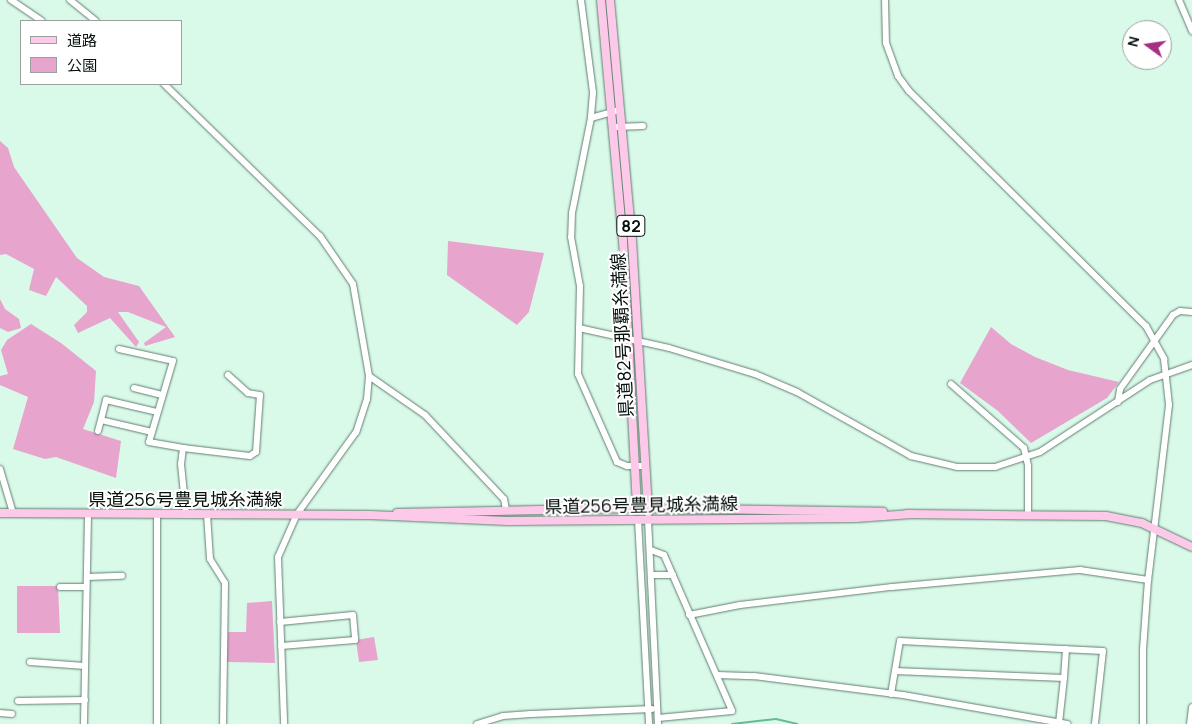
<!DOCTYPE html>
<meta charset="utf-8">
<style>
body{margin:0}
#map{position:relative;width:1192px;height:724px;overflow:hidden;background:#d9f9e9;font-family:Manrope,"Noto Sans JP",sans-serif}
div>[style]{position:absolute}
.green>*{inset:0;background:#e7a4cd}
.stream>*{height:2px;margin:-1px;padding:0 1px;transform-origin:1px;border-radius:1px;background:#66ba95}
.roads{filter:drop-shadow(0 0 1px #617e6f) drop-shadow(0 0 1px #617e6f)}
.minor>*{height:6px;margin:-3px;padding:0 3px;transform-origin:3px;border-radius:3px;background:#fff}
.major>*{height:8px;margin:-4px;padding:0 4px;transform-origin:4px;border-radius:4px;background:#fdc9e9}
span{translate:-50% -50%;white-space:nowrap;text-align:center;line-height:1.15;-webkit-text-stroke:4px #fff;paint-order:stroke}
.shield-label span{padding:1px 4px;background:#fff;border:1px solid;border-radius:4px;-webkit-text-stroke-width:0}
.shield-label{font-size:16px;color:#06110c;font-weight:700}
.street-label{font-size:18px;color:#06110c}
.legend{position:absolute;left:20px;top:20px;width:162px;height:65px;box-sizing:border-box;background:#fff;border:1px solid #9ba09e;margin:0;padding:6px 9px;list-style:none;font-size:15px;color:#06110c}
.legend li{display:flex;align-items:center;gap:10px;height:25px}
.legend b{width:25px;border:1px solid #9ba09e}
.north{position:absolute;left:1122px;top:20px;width:50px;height:50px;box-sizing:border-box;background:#fff;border:1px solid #9ba09e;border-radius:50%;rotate:284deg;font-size:14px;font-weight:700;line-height:20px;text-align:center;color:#06110c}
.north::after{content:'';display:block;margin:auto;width:18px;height:22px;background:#a72e83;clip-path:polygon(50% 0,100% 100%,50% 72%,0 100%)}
</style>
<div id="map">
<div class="green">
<i style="clip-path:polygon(0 141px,8px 148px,14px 167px,77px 258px,104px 277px,139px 286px,175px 337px,145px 346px,144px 343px,166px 327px,128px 312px,118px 312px,139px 342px,136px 347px,110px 318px,78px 333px,74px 325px,87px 312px,87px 306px,56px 277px,46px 296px,29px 290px,34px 269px,6px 254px,0 255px)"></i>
<i style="clip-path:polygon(448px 241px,544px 253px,529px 312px,517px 325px,447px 275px)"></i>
<i style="clip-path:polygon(0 299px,5px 309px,19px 319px,21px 328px,8px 332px,0 328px)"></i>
<i style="clip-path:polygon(31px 324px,61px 343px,96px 371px,94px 402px,83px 429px,121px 441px,116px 478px,56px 457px,45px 459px,13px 449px,28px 397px,0 385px,0 376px,8px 374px,1px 350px,7px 340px)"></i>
<i style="clip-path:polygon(991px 327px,1011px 344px,1035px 357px,1068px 370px,1119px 382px,1107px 398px,1031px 443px,998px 411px,960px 383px)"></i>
<i style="clip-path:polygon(17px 586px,58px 586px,60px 633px,17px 633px)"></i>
<i style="clip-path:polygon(272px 601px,275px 663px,227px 662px,228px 632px,246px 632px,247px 603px)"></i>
<i style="clip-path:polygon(374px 637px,378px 660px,359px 662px,356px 640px)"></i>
</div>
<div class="stream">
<i style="left:732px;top:724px;width:44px;rotate:-6.5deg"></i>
<i style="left:776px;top:719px;width:22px;rotate:13deg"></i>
</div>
<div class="roads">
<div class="minor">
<i style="left:11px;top:0;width:37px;rotate:34deg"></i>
<i style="left:70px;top:0;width:33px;rotate:39deg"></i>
<i style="left:581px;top:0;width:94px;rotate:82.6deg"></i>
<i style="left:593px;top:93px;width:25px;rotate:95deg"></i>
<i style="left:591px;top:118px;width:97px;rotate:101.3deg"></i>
<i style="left:572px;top:213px;width:24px;rotate:92deg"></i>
<i style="left:571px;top:237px;width:50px;rotate:79.6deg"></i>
<i style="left:580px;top:286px;width:88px;rotate:91.3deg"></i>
<i style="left:578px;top:374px;width:96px;rotate:66.1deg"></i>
<i style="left:617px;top:462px;width:11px;rotate:22deg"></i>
<i style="left:627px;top:466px;width:17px"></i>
<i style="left:885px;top:0;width:43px;rotate:88.7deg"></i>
<i style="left:886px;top:43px;width:35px;rotate:70deg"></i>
<i style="left:898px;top:76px;width:19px;rotate:54deg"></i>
<i style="left:909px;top:91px;width:334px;rotate:44.8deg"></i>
<i style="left:1146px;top:326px;width:38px;rotate:61deg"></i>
<i style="left:1164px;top:359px;width:46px;rotate:83.8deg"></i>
<i style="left:1169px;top:405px;width:176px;rotate:96.8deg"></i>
<i style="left:1148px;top:580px;width:69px;rotate:94.1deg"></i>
<i style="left:1143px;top:649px;width:75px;rotate:90deg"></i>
<i style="left:1179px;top:0;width:34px;rotate:67deg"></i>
<i style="left:164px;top:84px;width:218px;rotate:44.3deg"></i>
<i style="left:320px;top:236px;width:58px;rotate:55.5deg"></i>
<i style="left:353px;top:284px;width:93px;rotate:80.1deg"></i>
<i style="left:369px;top:376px;width:23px;rotate:95deg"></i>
<i style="left:367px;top:399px;width:35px;rotate:108deg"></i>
<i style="left:356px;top:432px;width:101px;rotate:125.7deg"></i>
<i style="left:297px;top:514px;width:47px;rotate:113.8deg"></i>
<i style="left:278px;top:557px;width:167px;rotate:87.9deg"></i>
<i style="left:591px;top:118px;width:26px;rotate:-16deg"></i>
<i style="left:617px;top:127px;width:26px;rotate:-2deg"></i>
<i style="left:579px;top:328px;width:92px;rotate:12.5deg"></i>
<i style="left:669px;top:348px;width:90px;rotate:16.8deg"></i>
<i style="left:755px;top:374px;width:46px;rotate:23.2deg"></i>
<i style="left:797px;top:392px;width:131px;rotate:29.3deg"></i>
<i style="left:911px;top:456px;width:47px;rotate:13.4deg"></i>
<i style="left:957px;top:467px;width:38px"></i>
<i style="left:995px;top:467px;width:47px;rotate:-18.4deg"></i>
<i style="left:1040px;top:452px;width:131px;rotate:-33.2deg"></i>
<i style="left:1150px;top:380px;width:45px;rotate:-19.7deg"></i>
<i style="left:119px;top:349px;width:55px;rotate:12.5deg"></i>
<i style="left:173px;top:361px;width:84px;rotate:106.5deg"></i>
<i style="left:149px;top:442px;width:35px;rotate:10deg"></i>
<i style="left:183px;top:448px;width:16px;rotate:97deg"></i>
<i style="left:181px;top:464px;width:50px;rotate:84.3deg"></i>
<i style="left:369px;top:376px;width:68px;rotate:34.9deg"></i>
<i style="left:425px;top:415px;width:115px;rotate:46.8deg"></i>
<i style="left:504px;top:499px;width:10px;rotate:79deg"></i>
<i style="left:951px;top:384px;width:97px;rotate:41.2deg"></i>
<i style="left:1024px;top:448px;width:18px;rotate:77deg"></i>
<i style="left:1028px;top:466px;width:48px;rotate:90deg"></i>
<i style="left:134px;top:388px;width:29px;rotate:14deg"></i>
<i style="left:1118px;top:402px;width:13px;rotate:-81deg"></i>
<i style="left:1120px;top:389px;width:91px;rotate:-54.4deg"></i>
<i style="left:1173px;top:315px;width:8px;rotate:-30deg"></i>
<i style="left:1180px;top:311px;width:12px;rotate:5deg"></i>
<i style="left:98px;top:431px;width:11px;rotate:-75deg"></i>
<i style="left:152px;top:432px;width:52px;rotate:-166.8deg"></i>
<i style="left:101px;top:420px;width:21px;rotate:-76deg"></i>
<i style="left:106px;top:400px;width:52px;rotate:13.2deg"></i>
<i style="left:183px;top:448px;width:67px;rotate:6.8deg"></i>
<i style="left:250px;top:456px;width:7px;rotate:-34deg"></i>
<i style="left:256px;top:452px;width:57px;rotate:-86deg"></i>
<i style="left:260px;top:395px;width:12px;rotate:-171deg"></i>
<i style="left:248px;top:393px;width:27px;rotate:-138deg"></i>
<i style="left:0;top:469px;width:46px;rotate:73.5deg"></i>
<i style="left:157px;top:514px;width:210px;rotate:90deg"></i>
<i style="left:207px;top:514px;width:45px;rotate:86.2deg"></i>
<i style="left:210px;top:559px;width:28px;rotate:58deg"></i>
<i style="left:225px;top:583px;width:141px;rotate:90.8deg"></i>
<i style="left:638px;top:520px;width:204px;rotate:86.9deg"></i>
<i style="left:648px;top:520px;width:204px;rotate:87.2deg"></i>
<i style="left:651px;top:550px;width:14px;rotate:21deg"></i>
<i style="left:664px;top:555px;width:170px;rotate:66.4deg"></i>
<i style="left:732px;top:711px;width:74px;rotate:174.6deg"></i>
<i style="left:653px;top:575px;width:20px"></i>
<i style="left:87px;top:577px;width:35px;rotate:-2deg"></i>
<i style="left:60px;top:587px;width:26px"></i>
<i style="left:689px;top:615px;width:52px;rotate:-11.1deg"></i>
<i style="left:740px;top:605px;width:153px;rotate:-6.8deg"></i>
<i style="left:892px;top:587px;width:189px;rotate:-5.2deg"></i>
<i style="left:1080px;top:570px;width:69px;rotate:8.4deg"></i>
<i style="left:280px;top:622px;width:73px;rotate:-5.5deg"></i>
<i style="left:353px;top:615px;width:25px;rotate:85deg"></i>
<i style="left:355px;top:640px;width:74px;rotate:175.4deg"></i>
<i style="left:30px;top:662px;width:55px;rotate:4.2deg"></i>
<i style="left:895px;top:671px;width:169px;rotate:2.4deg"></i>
<i style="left:1064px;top:678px;width:45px;rotate:96.3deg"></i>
<i style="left:717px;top:675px;width:37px;rotate:2deg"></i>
<i style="left:754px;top:676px;width:150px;rotate:7.3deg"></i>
<i style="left:903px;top:695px;width:167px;rotate:10deg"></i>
<i style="left:1064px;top:678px;width:29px;rotate:-86deg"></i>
<i style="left:891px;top:694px;width:54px;rotate:-80.4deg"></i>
<i style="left:900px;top:641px;width:203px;rotate:2.8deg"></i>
<i style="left:1103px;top:651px;width:73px;rotate:96.3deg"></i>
<i style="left:18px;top:701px;width:67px;rotate:-0.9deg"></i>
<i style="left:0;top:713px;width:12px;rotate:5deg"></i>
<i style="left:84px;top:724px;width:210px;rotate:-88.9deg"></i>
<i style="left:477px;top:724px;width:27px;rotate:-17deg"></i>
<i style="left:503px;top:716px;width:28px;rotate:-4deg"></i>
<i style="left:531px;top:714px;width:121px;rotate:-2.4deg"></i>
<i style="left:1190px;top:724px;width:17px;rotate:-83deg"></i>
</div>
<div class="major">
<i style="left:601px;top:0;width:241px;rotate:84.8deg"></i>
<i style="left:623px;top:240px;width:271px;rotate:87deg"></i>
<i style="left:610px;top:0;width:241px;rotate:84.8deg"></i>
<i style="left:632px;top:240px;width:273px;rotate:86.6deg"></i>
<i style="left:0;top:513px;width:370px;rotate:0.3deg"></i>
<i style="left:370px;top:515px;width:139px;rotate:2.5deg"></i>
<i style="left:509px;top:521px;width:347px;rotate:-0.5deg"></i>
<i style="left:856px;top:518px;width:56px;rotate:-4.1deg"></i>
<i style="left:397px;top:513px;width:240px;rotate:-1.2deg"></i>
<i style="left:637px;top:508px;width:246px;rotate:0.9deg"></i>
<i style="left:907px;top:514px;width:199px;rotate:0.6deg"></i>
<i style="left:1106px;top:516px;width:37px;rotate:11deg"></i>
<i style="left:1142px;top:523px;width:55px;rotate:25.6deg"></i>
</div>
</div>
<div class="shield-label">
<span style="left:631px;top:226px">82</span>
</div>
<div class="street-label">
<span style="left:622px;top:335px;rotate:-93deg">県道82号那覇糸満線</span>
<span style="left:185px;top:499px">県道256号豊見城糸満線</span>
<span style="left:641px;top:505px;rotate:-1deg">県道256号豊見城糸満線</span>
</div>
<ul class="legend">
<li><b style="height:6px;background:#fdc9e9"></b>道路</li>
<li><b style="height:14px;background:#e7a4cd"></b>公園</li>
</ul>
<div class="north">N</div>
</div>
